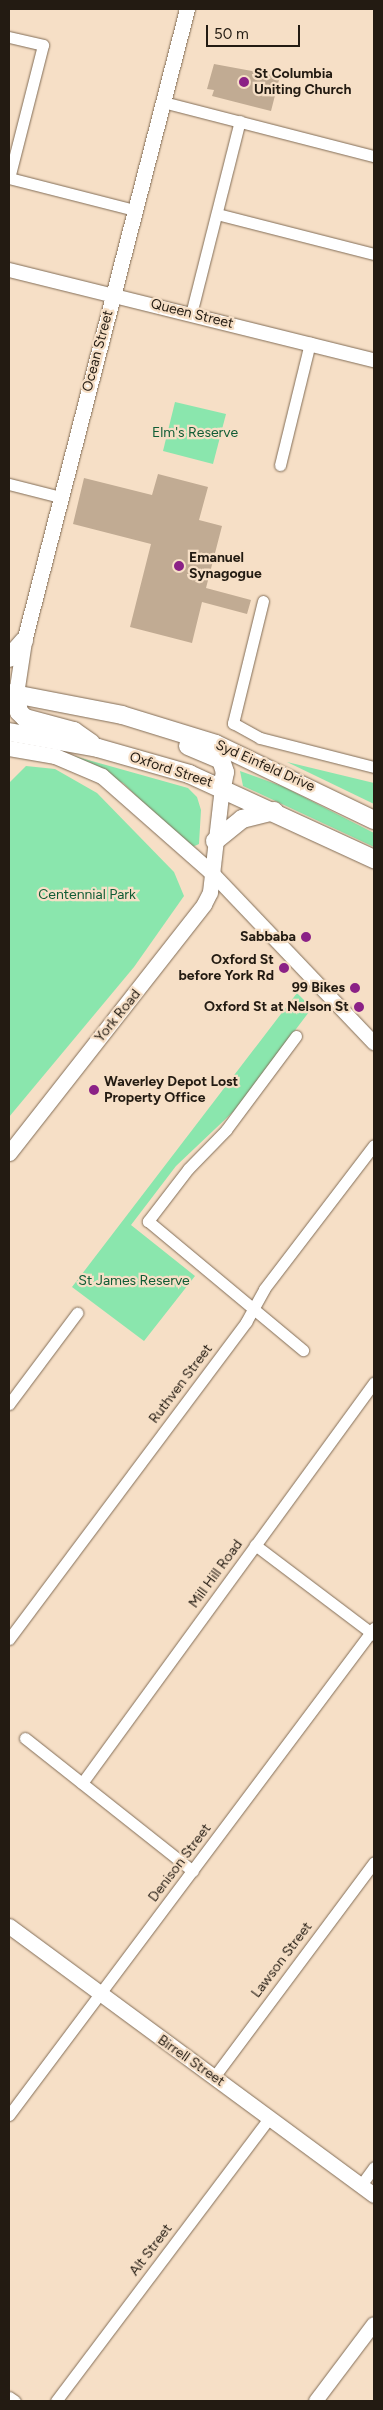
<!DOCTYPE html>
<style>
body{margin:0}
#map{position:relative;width:383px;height:2410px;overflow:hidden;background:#f6dfc6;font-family:Figtree,sans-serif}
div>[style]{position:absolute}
.green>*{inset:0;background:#8ae6ad}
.building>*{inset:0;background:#c1ab93}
.roads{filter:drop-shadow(0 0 1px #826d57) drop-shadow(0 0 1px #826d57)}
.minor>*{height:11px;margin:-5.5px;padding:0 5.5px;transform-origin:5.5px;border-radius:5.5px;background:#fff}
.tertiary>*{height:14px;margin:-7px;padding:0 7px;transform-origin:7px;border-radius:7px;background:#fff}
.secondary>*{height:15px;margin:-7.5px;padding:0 7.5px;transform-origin:7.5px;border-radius:7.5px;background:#fff}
.primary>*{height:18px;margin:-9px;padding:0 9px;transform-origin:9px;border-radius:9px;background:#fff}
.dots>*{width:14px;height:14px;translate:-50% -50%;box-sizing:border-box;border:2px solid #f6dfc6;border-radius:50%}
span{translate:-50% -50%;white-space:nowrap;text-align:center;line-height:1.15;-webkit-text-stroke:4.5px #f6dfc6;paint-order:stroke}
.poi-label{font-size:14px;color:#231b12;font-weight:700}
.left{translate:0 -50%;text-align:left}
.right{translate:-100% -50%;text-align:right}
.street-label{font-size:14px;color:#231b12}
.park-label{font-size:14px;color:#105c35}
.frame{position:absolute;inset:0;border:10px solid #231b12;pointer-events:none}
.scale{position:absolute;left:206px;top:25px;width:94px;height:22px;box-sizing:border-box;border:2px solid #231b12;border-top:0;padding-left:6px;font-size:15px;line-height:18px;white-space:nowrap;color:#231b12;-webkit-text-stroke:4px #f6dfc6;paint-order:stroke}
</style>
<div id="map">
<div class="green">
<i style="clip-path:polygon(175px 402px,226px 414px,213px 464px,163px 451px)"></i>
<i style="clip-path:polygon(49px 749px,188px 788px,197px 797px,201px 810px,199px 844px,190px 848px,123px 783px)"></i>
<i style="clip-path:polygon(287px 762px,374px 783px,374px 804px)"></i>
<i style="clip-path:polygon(26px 766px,55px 769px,97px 793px,174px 872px,184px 896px,134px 967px,9px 1117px,9px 783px)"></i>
<i style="clip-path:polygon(240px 771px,284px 787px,374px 833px,374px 847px,243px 786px)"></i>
<i style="clip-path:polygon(297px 993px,312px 1008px,234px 1111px,176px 1166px,131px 1225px,195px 1276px,144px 1341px,72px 1287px)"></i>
</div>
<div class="building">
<i style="clip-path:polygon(214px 64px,280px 76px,271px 111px,212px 96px,214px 90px,207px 89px)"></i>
<i style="clip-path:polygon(158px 474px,208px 487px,199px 520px,222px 526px,206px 588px,251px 600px,247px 614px,202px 602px,192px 643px,130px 627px,151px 544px,73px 524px,84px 478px,152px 495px)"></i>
</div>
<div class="roads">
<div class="minor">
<i style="left:9px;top:37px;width:35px;rotate:13deg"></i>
<i style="left:43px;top:45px;width:137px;rotate:104.3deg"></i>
<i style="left:163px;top:102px;width:218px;rotate:14.4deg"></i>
<i style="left:9px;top:178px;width:130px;rotate:14.3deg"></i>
<i style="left:217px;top:214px;width:162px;rotate:14.3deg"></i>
<i style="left:191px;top:314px;width:199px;rotate:-75.8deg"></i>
<i style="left:280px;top:465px;width:126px;rotate:-76.2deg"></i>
<i style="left:9px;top:484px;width:53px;rotate:14.3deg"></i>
<i style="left:263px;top:601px;width:126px;rotate:103.8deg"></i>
<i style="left:233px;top:723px;width:31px;rotate:29deg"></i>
<i style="left:260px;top:738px;width:118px;rotate:14.3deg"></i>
<i style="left:296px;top:1036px;width:117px;rotate:126.7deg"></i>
<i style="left:226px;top:1130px;width:54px;rotate:134.3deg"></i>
<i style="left:188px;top:1169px;width:66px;rotate:127.6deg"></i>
<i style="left:148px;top:1221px;width:202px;rotate:39.8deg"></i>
<i style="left:9px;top:1404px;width:114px;rotate:-53.2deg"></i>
<i style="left:255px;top:1545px;width:149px;rotate:37.1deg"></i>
<i style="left:9px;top:1639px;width:396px;rotate:-53.2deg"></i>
<i style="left:246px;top:1322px;width:38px;rotate:-61deg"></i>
<i style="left:264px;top:1289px;width:181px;rotate:-52.6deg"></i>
<i style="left:25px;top:1738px;width:214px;rotate:38.4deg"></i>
<i style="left:82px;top:1783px;width:496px;rotate:-53.9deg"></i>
<i style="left:214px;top:2077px;width:268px;rotate:-53.3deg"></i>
<i style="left:9px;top:2115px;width:609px;rotate:-53.15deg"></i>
<i style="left:361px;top:2185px;width:22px;rotate:-54deg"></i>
<i style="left:9px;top:2397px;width:7px;rotate:34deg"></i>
<i style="left:56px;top:2401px;width:354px;rotate:-53deg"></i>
</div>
<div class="tertiary">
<i style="left:9px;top:270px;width:376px;rotate:13.9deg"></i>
<i style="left:212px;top:873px;width:235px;rotate:46.4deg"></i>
<i style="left:316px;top:2401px;width:96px;rotate:-53deg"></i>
</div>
<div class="secondary">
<i style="left:16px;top:694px;width:54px;rotate:-81.4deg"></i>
<i style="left:24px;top:641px;width:653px;rotate:-75.54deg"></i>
<i style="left:9px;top:748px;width:47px;rotate:9.9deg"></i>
<i style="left:55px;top:756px;width:51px;rotate:23.1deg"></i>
<i style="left:102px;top:776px;width:147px;rotate:41.4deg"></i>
<i style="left:9px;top:1153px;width:316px;rotate:-51.9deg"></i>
<i style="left:204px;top:904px;width:13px;rotate:-63deg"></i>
<i style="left:210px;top:892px;width:106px;rotate:-83.5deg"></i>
<i style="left:9px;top:1926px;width:453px;rotate:36.4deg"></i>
</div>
<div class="primary">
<i style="left:9px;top:658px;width:23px;rotate:-49deg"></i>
<i style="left:9px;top:693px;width:115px;rotate:11deg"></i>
<i style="left:122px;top:715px;width:98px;rotate:17.1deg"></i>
<i style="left:216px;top:744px;width:175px;rotate:25.7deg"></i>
<i style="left:16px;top:694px;width:18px;rotate:81deg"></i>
<i style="left:19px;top:712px;width:8px;rotate:45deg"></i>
<i style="left:25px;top:718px;width:51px;rotate:14.9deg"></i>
<i style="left:74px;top:731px;width:21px;rotate:35deg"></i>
<i style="left:9px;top:732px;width:90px;rotate:10.2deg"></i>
<i style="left:98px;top:748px;width:95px;rotate:15.9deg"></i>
<i style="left:189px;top:774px;width:204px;rotate:24.7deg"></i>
<i style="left:188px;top:746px;width:36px;rotate:23deg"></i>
<i style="left:221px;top:760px;width:13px;rotate:72deg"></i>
<i style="left:225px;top:772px;width:15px;rotate:101deg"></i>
<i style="left:215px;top:841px;width:35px;rotate:-39deg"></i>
<i style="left:242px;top:819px;width:33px;rotate:-14deg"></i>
</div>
</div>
<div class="dots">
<i style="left:244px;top:82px;background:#8b2186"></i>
<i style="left:179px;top:566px;background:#8b2186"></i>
<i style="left:306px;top:937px;background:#8b2186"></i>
<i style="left:284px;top:968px;background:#8b2186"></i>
<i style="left:355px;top:988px;background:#8b2186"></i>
<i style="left:359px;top:1007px;background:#8b2186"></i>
<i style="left:94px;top:1090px;background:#8b2186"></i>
</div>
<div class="poi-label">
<span class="left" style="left:254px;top:82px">St Columbia<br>Uniting Church</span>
<span class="left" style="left:189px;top:566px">Emanuel<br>Synagogue</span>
<span class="right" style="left:296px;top:937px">Sabbaba</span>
<span class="right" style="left:274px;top:968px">Oxford St<br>before York Rd</span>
<span class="right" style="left:345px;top:988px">99 Bikes</span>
<span class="right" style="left:349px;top:1007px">Oxford St at Nelson St</span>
<span class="left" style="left:104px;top:1090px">Waverley Depot Lost<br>Property Office</span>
</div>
<div class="street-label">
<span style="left:192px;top:314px;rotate:14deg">Queen Street</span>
<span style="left:98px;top:351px;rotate:-75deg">Ocean Street</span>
<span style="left:265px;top:766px;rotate:24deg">Syd Einfeld Drive</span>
<span style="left:171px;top:770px;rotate:18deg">Oxford Street</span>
<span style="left:118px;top:1016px;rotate:-51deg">York Road</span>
<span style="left:181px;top:1384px;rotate:-53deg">Ruthven Street</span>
<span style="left:216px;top:1574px;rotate:-54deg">Mill Hill Road</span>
<span style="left:180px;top:1863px;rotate:-53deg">Denison Street</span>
<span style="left:282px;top:1960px;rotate:-53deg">Lawson Street</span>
<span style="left:191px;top:2061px;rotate:35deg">Birrell Street</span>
<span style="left:151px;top:2250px;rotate:-53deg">Alt Street</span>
</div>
<div class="park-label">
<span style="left:195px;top:433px">Elm's Reserve</span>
<span style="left:87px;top:895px">Centennial Park</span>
<span style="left:134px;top:1281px">St James Reserve</span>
</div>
<div class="frame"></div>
<div class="scale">50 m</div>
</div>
